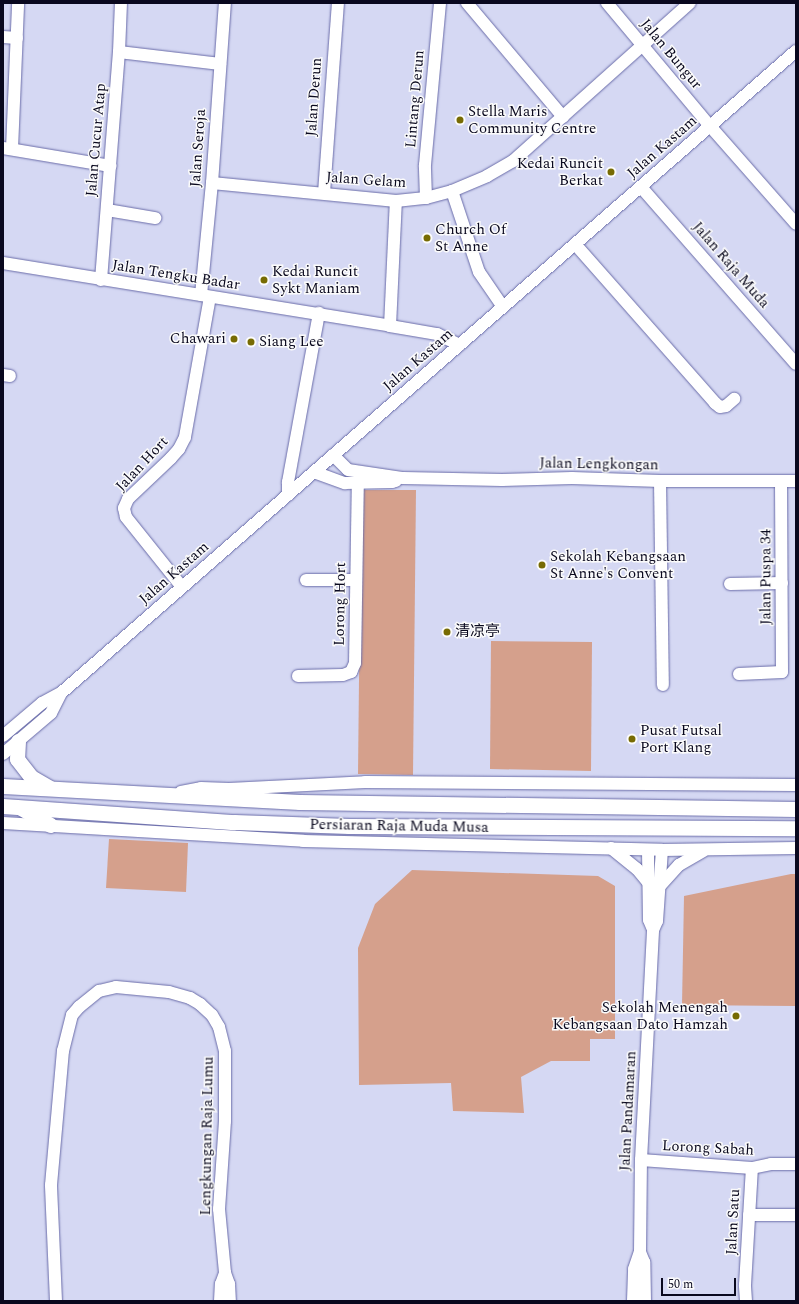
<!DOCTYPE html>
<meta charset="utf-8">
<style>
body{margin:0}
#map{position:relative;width:799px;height:1304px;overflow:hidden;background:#d5d8f3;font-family:Spectral,"Noto Sans SC",serif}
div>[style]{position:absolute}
.green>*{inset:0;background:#d5a08c}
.roads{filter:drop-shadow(0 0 1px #6a6ca9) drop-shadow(0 0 1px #6a6ca9)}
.minor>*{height:12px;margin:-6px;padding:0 6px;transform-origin:6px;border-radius:6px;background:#fff}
.major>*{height:15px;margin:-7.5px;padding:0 7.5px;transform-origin:7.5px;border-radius:7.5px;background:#fff}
.dots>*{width:11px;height:11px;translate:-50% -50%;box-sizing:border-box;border:2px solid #fbfbfb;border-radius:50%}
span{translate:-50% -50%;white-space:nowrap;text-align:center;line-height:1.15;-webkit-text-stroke:3px #fbfbfb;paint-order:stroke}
.street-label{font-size:15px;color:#09081e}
.poi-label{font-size:15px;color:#09081e}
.left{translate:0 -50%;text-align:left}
.right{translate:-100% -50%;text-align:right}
.frame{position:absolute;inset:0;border:4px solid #09081e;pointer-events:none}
.scale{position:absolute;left:661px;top:1278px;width:75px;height:18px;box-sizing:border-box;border:2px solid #09081e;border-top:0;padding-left:5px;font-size:12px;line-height:14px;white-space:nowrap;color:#09081e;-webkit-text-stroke:3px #fbfbfb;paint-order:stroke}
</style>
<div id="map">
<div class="green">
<i style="clip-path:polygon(361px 490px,416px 490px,413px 775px,358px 774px)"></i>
<i style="clip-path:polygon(491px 641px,592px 642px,591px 771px,490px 769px)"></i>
<i style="clip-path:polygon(109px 839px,188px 843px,186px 892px,106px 888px)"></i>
<i style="clip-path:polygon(412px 870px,598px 876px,615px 886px,615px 1039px,590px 1039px,590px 1061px,551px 1061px,521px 1077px,524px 1113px,453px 1111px,451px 1083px,359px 1085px,358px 948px,375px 904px)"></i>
<i style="clip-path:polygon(791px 874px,796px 874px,796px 1006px,682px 1005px,684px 896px)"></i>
</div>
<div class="roads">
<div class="minor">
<i style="left:467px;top:3px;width:149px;rotate:49.9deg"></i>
<i style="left:607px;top:3px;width:160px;rotate:50.1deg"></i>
<i style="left:710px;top:126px;width:130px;rotate:48.7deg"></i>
<i style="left:3px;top:37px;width:14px;rotate:4deg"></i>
<i style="left:119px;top:52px;width:102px;rotate:6.8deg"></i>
<i style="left:3px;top:148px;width:109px;rotate:9.5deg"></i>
<i style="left:12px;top:149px;width:146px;rotate:-87.6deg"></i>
<i style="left:212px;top:183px;width:185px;rotate:5.6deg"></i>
<i style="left:396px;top:201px;width:30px;rotate:-6deg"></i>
<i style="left:426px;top:198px;width:27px;rotate:-15deg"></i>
<i style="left:452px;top:191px;width:38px;rotate:-23deg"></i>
<i style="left:487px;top:176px;width:30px;rotate:-30deg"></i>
<i style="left:513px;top:161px;width:237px;rotate:-41.8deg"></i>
<i style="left:641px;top:187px;width:235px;rotate:48.8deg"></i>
<i style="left:452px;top:191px;width:85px;rotate:71.6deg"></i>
<i style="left:479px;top:272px;width:42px;rotate:55.6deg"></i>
<i style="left:324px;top:193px;width:191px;rotate:-85.8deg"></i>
<i style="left:426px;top:198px;width:33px;rotate:-92deg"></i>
<i style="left:425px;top:165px;width:163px;rotate:-84.7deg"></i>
<i style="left:107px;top:210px;width:49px;rotate:9.5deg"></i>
<i style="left:575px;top:244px;width:212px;rotate:48.6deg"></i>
<i style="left:715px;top:403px;width:6px;rotate:39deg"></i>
<i style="left:720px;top:407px;width:6px;rotate:-9deg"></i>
<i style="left:726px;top:406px;width:11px;rotate:-41deg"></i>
<i style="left:3px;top:263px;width:392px;rotate:9.2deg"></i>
<i style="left:390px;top:326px;width:48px;rotate:9.7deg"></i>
<i style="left:437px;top:334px;width:25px;rotate:26deg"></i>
<i style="left:101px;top:280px;width:229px;rotate:-85.5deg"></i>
<i style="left:119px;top:52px;width:49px;rotate:-87.7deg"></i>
<i style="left:201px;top:295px;width:113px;rotate:-84.4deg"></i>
<i style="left:212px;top:183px;width:180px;rotate:-85.9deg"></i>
<i style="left:390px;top:326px;width:125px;rotate:-87.3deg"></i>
<i style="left:3px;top:375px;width:7px;rotate:8deg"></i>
<i style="left:333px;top:455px;width:21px;rotate:45deg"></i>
<i style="left:348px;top:470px;width:56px;rotate:8.3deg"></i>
<i style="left:403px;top:478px;width:99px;rotate:1.2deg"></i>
<i style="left:502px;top:480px;width:70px;rotate:-1.6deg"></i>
<i style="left:572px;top:478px;width:88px;rotate:2deg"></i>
<i style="left:660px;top:481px;width:136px"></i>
<i style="left:314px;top:472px;width:33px;rotate:20deg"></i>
<i style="left:345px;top:483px;width:47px;rotate:-1.2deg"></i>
<i style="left:392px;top:482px;width:4px;rotate:-14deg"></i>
<i style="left:660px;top:481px;width:204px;rotate:89.2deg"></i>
<i style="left:288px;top:495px;width:13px;rotate:-90deg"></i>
<i style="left:288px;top:482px;width:172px;rotate:-79.6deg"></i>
<i style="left:306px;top:580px;width:50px"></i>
<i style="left:730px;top:584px;width:52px;rotate:-1.1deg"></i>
<i style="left:182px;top:587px;width:90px;rotate:-128.7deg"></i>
<i style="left:126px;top:517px;width:9px;rotate:-103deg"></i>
<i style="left:124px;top:508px;width:10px;rotate:-66deg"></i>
<i style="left:128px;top:499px;width:59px;rotate:-43.6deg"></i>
<i style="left:171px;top:458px;width:12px;rotate:-48deg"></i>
<i style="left:179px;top:449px;width:13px;rotate:-63deg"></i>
<i style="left:185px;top:437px;width:142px;rotate:-79.9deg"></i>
<i style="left:739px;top:674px;width:43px;rotate:-2.7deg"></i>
<i style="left:782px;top:672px;width:191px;rotate:-90.3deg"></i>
<i style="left:298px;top:676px;width:45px;rotate:-1.3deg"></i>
<i style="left:343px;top:675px;width:9px;rotate:-21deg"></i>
<i style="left:351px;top:672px;width:10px;rotate:-66deg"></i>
<i style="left:355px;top:663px;width:181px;rotate:-89.1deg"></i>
<i style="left:3px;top:736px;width:51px;rotate:-40.2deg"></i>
<i style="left:42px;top:703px;width:21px;rotate:-28deg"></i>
<i style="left:61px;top:693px;width:976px;rotate:-41.14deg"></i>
<i style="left:3px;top:754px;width:63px;rotate:-40.5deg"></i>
<i style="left:51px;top:713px;width:22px;rotate:-63deg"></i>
<i style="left:181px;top:792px;width:20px;rotate:-11deg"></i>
<i style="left:201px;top:788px;width:28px;rotate:2deg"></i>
<i style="left:229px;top:789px;width:136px;rotate:-2.9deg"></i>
<i style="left:365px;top:782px;width:431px;rotate:0.4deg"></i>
<i style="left:3px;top:823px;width:301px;rotate:3.4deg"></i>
<i style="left:303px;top:841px;width:359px;rotate:1.4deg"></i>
<i style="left:662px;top:850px;width:134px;rotate:-0.9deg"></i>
<i style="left:611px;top:848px;width:33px;rotate:39deg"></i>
<i style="left:637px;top:869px;width:17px;rotate:50deg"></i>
<i style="left:648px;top:850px;width:70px;rotate:89.2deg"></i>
<i style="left:649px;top:920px;width:8px;rotate:67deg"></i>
<i style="left:659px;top:887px;width:30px;rotate:-48deg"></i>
<i style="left:679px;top:865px;width:28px;rotate:-30deg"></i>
<i style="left:641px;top:1160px;width:111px;rotate:4.1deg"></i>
<i style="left:752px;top:1168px;width:19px;rotate:-12deg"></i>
<i style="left:771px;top:1164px;width:25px"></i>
<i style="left:749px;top:1215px;width:47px"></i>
<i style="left:56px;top:1301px;width:116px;rotate:-92.5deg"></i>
<i style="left:51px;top:1185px;width:135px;rotate:-84.9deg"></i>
<i style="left:63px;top:1051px;width:37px;rotate:-76deg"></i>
<i style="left:72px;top:1015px;width:11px;rotate:-49deg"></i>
<i style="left:79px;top:1007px;width:26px;rotate:-39deg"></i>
<i style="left:99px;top:991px;width:17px;rotate:-13deg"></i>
<i style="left:116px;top:987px;width:53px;rotate:5.4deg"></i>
<i style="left:169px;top:992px;width:22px;rotate:16deg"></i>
<i style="left:190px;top:998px;width:12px;rotate:31deg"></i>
<i style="left:200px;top:1004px;width:16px;rotate:43deg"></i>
<i style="left:212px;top:1015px;width:14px;rotate:60deg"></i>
<i style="left:219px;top:1027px;width:25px;rotate:76deg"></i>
<i style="left:225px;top:1051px;width:70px;rotate:90deg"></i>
<i style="left:225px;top:1121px;width:88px;rotate:93.9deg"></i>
<i style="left:219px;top:1209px;width:64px;rotate:84.6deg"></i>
<i style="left:225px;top:1273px;width:12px;rotate:70deg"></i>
<i style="left:229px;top:1284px;width:17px;rotate:87deg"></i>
<i style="left:220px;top:1301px;width:17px;rotate:-87deg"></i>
<i style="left:221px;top:1284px;width:12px;rotate:-70deg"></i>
<i style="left:633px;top:1301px;width:32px;rotate:-88deg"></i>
<i style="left:634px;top:1269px;width:18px;rotate:-71deg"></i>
<i style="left:645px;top:1301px;width:39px;rotate:-91deg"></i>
<i style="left:644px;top:1262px;width:11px;rotate:-112deg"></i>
<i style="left:640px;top:1252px;width:92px;rotate:-89.4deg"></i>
<i style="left:641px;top:1160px;width:230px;rotate:-87deg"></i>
<i style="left:653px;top:930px;width:10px;rotate:-66deg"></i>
<i style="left:657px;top:921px;width:71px;rotate:-86deg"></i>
<i style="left:746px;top:1301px;width:16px;rotate:-94deg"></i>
<i style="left:745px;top:1285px;width:117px;rotate:-86.6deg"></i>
</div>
<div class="major">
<i style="left:18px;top:741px;width:18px;rotate:93deg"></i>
<i style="left:17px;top:759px;width:23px;rotate:52deg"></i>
<i style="left:31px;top:777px;width:22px;rotate:30deg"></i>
<i style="left:3px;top:786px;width:297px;rotate:3.1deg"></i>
<i style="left:300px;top:802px;width:496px;rotate:0.8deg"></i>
<i style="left:3px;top:806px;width:232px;rotate:4deg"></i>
<i style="left:234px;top:822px;width:115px;rotate:2deg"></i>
<i style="left:349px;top:826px;width:447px;rotate:0.3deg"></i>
<i style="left:21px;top:808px;width:34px;rotate:30deg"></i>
</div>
</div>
<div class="dots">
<i style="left:460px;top:120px;background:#776b03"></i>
<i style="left:611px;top:172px;background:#776b03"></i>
<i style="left:427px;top:238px;background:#776b03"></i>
<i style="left:264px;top:280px;background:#776b03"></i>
<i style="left:234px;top:339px;background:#776b03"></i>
<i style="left:251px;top:342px;background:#776b03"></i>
<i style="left:542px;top:565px;background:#776b03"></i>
<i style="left:447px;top:632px;background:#776b03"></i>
<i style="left:632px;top:739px;background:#776b03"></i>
<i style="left:736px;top:1016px;background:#776b03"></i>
</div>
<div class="street-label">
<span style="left:671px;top:54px;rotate:50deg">Jalan Bungur</span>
<span style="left:314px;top:97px;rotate:-86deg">Jalan Derun</span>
<span style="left:415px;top:99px;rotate:-85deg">Lintang Derun</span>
<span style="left:96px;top:140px;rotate:-85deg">Jalan Cucur Atap</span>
<span style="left:662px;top:147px;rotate:-41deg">Jalan Kastam</span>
<span style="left:198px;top:148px;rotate:-86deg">Jalan Seroja</span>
<span style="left:366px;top:180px;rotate:4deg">Jalan Gelam</span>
<span style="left:731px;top:265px;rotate:49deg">Jalan Raja Muda</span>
<span style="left:176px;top:275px;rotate:9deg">Jalan Tengku Badar</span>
<span style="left:418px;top:360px;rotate:-41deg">Jalan Kastam</span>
<span style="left:142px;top:464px;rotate:-47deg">Jalan Hort</span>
<span style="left:599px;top:464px;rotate:1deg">Jalan Lengkongan</span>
<span style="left:174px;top:573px;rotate:-41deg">Jalan Kastam</span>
<span style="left:766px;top:577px;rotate:-90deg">Jalan Puspa 34</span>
<span style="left:340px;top:604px;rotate:-89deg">Lorong Hort</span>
<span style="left:399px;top:826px;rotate:1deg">Persiaran Raja Muda Musa</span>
<span style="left:628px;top:1111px;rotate:-87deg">Jalan Pandamaran</span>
<span style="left:207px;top:1136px;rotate:-89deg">Lengkungan Raja Lumu</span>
<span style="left:708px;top:1148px;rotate:3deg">Lorong Sabah</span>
<span style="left:733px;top:1222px;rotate:-87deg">Jalan Satu</span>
</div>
<div class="poi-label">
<span class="left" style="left:468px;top:120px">Stella Maris<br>Community Centre</span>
<span class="right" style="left:603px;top:172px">Kedai Runcit<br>Berkat</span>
<span class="left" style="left:435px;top:238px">Church Of<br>St Anne</span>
<span class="left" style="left:272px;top:280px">Kedai Runcit<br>Sykt Maniam</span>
<span class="right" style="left:226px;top:339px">Chawari</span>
<span class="left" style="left:259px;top:342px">Siang Lee</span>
<span class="left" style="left:550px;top:565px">Sekolah Kebangsaan<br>St Anne's Convent</span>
<span class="left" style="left:455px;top:632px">清凉亭</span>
<span class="left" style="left:640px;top:739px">Pusat Futsal<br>Port Klang</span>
<span class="right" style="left:728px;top:1016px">Sekolah Menengah<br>Kebangsaan Dato Hamzah</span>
</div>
<div class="frame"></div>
<div class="scale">50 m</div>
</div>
